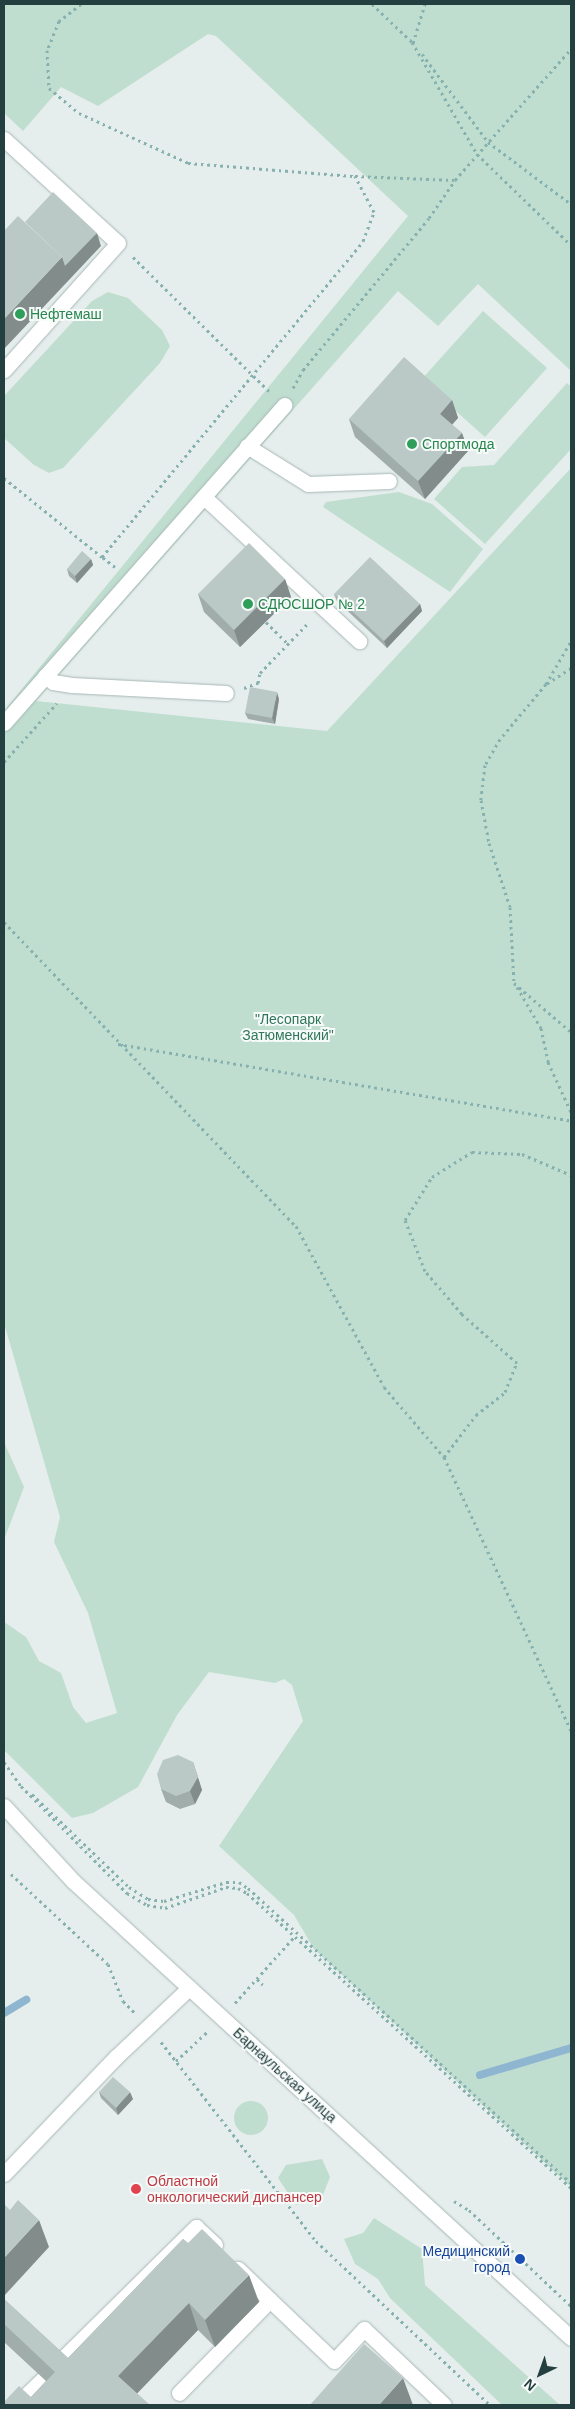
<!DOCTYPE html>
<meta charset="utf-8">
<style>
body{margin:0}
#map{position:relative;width:575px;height:2409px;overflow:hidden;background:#e5eeec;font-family:Helvetica,sans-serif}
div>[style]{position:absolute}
.green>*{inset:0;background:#bfdecf}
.round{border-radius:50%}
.stream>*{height:8px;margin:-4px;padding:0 4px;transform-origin:4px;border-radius:4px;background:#8fb6d1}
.path>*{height:3px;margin-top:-1.5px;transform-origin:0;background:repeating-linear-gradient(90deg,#86b1ae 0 2.5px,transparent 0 6.5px)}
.roads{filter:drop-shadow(0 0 1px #a7b6b5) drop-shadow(0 0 1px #a7b6b5)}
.minor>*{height:15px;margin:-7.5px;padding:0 7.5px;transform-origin:7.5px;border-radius:7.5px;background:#fff}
.wall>*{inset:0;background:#a0adaa}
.shaded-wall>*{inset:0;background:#828d8b}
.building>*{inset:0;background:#bac9c6}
.dots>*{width:14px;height:14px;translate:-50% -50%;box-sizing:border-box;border:2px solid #f6faf9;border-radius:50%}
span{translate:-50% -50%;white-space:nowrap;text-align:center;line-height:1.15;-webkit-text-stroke:4px #f6faf9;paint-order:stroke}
.leisure-label{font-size:14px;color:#27864d}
.left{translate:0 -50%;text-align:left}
.park-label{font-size:14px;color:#2f765c}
.street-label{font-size:14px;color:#243f3f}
.health-label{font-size:14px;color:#be3a42}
.transit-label{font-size:14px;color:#164399}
.right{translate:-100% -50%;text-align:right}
.frame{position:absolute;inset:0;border:5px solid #243f3f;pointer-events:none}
.north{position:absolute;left:515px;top:2349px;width:50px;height:50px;-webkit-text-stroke:4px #f6faf9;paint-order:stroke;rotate:222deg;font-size:14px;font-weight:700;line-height:20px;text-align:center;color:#243f3f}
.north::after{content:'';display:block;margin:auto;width:18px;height:22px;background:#243f3f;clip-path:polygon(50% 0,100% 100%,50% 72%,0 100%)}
</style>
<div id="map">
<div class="green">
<i style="clip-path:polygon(4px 4px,571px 4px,571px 371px,478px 284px,438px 326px,398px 291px,36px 701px,327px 731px,571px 468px,571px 2187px,314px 1949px,294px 1915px,219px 1846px,303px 1721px,292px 1685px,284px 1679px,275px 1683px,209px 1672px,177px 1715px,138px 1787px,93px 1813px,72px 1818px,4px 1750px,4px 1622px,26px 1637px,39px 1661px,61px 1673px,73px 1707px,86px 1723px,117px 1713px,88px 1613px,54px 1542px,60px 1517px,4px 1323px,4px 711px,408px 216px,216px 36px,208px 34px,98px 106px,61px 87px,23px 131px,4px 113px)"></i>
<i style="clip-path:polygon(108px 292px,128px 298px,162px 330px,170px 346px,160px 363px,63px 468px,49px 473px,34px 465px,4px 438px,4px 396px,92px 301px)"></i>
<i style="clip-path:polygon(483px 311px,547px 368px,485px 437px,421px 380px)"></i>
<i style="clip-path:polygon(567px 383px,571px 387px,571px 449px,485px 544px,434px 499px,462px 467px,494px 465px)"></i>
<i style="clip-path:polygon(399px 492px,432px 504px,483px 549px,450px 592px,323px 507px,326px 502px)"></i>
<i style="clip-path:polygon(4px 1442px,24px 1487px,4px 1540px)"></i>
<i class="round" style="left:234px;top:2101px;width:34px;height:34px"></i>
<i style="clip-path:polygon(322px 2159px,330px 2177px,323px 2195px,296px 2205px,278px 2178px,286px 2165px)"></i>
<i style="clip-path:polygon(374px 2218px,422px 2249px,425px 2285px,560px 2405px,502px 2405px,390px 2298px,378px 2279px,355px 2264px,344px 2239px,363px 2233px)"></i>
</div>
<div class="stream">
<i style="left:4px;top:2013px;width:26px;rotate:-31deg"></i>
<i style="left:480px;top:2075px;width:95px;rotate:-16.5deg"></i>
</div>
<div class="path">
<i style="left:81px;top:4px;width:28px;rotate:142deg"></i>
<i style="left:59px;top:21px;width:31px;rotate:112deg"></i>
<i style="left:47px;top:50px;width:38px;rotate:87deg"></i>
<i style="left:49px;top:88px;width:39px;rotate:40deg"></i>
<i style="left:79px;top:113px;width:120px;rotate:24.6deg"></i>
<i style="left:188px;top:163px;width:168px;rotate:4.5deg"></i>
<i style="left:355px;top:176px;width:99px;rotate:2.3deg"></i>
<i style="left:372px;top:4px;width:55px;rotate:43.5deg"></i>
<i style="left:412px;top:42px;width:129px;rotate:59.9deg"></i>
<i style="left:477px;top:154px;width:131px;rotate:44.1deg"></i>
<i style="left:413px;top:43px;width:41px;rotate:-72.9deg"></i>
<i style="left:422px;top:54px;width:110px;rotate:53.1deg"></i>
<i style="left:488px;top:142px;width:104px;rotate:36.8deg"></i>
<i style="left:133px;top:257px;width:191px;rotate:44.6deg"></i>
<i style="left:293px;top:388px;width:21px;rotate:-61deg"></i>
<i style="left:303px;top:370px;width:197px;rotate:-50.3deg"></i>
<i style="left:429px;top:218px;width:46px;rotate:-55.6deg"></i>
<i style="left:455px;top:180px;width:175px;rotate:-48.5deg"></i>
<i style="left:4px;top:478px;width:126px;rotate:38.9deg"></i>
<i style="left:115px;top:567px;width:16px;rotate:-142deg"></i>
<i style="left:102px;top:557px;width:410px;rotate:-50.4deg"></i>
<i style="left:363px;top:241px;width:31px;rotate:-69deg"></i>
<i style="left:374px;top:212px;width:41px;rotate:-117.8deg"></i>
<i style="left:266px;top:622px;width:31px;rotate:45deg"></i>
<i style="left:571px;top:668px;width:30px;rotate:147deg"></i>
<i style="left:546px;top:684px;width:72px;rotate:129.9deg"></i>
<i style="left:500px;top:739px;width:30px;rotate:120deg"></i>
<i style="left:485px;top:765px;width:35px;rotate:97deg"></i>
<i style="left:481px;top:800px;width:44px;rotate:79.5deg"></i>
<i style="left:489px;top:843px;width:67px;rotate:71.8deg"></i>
<i style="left:510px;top:907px;width:76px;rotate:87deg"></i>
<i style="left:514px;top:983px;width:75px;rotate:40.7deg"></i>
<i style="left:546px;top:684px;width:50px;rotate:-59.8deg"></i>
<i style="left:244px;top:688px;width:15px;rotate:-20deg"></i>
<i style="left:258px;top:683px;width:10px;rotate:-79deg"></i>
<i style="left:260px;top:673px;width:71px;rotate:-46.1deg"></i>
<i style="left:4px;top:762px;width:79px;rotate:-48.1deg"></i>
<i style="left:4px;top:922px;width:422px;rotate:46.2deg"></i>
<i style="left:296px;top:1226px;width:183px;rotate:61.3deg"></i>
<i style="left:384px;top:1387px;width:92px;rotate:49.4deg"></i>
<i style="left:444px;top:1457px;width:302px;rotate:65.1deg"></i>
<i style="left:517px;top:987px;width:48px;rotate:59.7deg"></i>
<i style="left:541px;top:1028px;width:35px;rotate:78deg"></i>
<i style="left:548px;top:1062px;width:55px;rotate:65.3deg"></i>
<i style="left:118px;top:1044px;width:459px;rotate:9.6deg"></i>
<i style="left:444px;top:1457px;width:53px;rotate:-52.7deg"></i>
<i style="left:476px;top:1415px;width:37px;rotate:-38deg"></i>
<i style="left:505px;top:1392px;width:31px;rotate:-68deg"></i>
<i style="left:517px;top:1363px;width:74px;rotate:-138.3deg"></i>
<i style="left:462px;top:1314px;width:57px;rotate:-130.7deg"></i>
<i style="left:425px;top:1271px;width:55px;rotate:-111.4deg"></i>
<i style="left:405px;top:1220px;width:51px;rotate:-57.9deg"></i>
<i style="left:432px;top:1177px;width:47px;rotate:-32deg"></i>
<i style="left:472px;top:1152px;width:50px;rotate:2.3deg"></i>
<i style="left:522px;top:1154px;width:53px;rotate:23.2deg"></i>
<i style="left:4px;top:1762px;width:29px;rotate:55deg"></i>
<i style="left:21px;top:1786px;width:151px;rotate:45.3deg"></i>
<i style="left:127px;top:1893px;width:23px;rotate:31deg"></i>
<i style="left:147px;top:1905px;width:18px;rotate:9deg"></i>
<i style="left:165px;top:1908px;width:65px;rotate:-19deg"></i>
<i style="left:226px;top:1887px;width:12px;rotate:5deg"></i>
<i style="left:238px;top:1888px;width:10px;rotate:29deg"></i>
<i style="left:247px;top:1893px;width:438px;rotate:42.3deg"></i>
<i style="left:32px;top:1794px;width:134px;rotate:43.8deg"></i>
<i style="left:129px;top:1887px;width:22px;rotate:32deg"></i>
<i style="left:148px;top:1899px;width:16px;rotate:7deg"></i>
<i style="left:164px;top:1901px;width:65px;rotate:-17deg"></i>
<i style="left:226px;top:1882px;width:13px"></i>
<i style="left:239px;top:1882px;width:11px;rotate:34deg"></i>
<i style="left:248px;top:1888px;width:437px;rotate:42.4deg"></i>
<i style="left:11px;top:1874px;width:132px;rotate:42.9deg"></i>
<i style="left:108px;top:1964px;width:40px;rotate:68deg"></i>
<i style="left:123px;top:2001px;width:17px;rotate:45deg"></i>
<i style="left:257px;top:1979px;width:8px;rotate:45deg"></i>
<i style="left:235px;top:2003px;width:89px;rotate:-48.2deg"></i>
<i style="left:161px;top:2042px;width:252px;rotate:52.1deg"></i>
<i style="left:316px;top:2241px;width:239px;rotate:43.3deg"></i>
<i style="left:176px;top:2061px;width:42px;rotate:-43.1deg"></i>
<i style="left:454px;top:2201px;width:17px;rotate:31deg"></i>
<i style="left:469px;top:2210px;width:140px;rotate:43.3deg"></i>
</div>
<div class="roads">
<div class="minor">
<i style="left:4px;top:139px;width:154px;rotate:42.4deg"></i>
<i style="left:118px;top:243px;width:171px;rotate:131.9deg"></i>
<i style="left:247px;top:446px;width:72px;rotate:31.9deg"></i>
<i style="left:308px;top:484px;width:81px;rotate:-2.1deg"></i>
<i style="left:204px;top:497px;width:212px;rotate:42.9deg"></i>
<i style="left:45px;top:676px;width:10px;rotate:37deg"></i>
<i style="left:53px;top:682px;width:19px;rotate:9deg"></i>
<i style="left:72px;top:685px;width:154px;rotate:3deg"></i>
<i style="left:4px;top:723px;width:424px;rotate:-48.6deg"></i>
<i style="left:4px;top:1806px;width:102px;rotate:47.4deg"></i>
<i style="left:73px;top:1881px;width:676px;rotate:42.54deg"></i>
<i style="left:4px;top:2174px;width:162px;rotate:-46.3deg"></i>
<i style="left:116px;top:2057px;width:100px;rotate:-43.4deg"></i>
<i style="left:270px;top:2300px;width:88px;rotate:43.6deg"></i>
<i style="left:334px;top:2361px;width:44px;rotate:-46.8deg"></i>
<i style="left:364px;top:2329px;width:110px;rotate:43.5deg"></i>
<i style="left:56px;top:2365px;width:197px;rotate:-44.6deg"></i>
<i style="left:196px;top:2227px;width:26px;rotate:43deg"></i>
<i style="left:179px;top:2393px;width:130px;rotate:-45.6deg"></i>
<i style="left:270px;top:2300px;width:45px;rotate:-135.9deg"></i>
<i style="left:16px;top:2405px;width:39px;rotate:-44deg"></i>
</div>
</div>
<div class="wall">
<i style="clip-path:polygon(452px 400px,458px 418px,452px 425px,462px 433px,468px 451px,425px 499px,355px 437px,349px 419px)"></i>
<i style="clip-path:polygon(91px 559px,93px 565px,77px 583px,69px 576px,67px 569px)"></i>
<i style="clip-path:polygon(285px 579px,291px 597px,240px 647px,204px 612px,198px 594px)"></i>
<i style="clip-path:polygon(334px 594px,420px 604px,422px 611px,387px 648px,337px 601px)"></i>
<i style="clip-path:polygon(279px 699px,275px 724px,248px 719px,245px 713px)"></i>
<i style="clip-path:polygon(197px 1775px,202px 1790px,195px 1804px,180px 1809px,166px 1802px,161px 1789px)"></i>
<i style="clip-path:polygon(99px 2092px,133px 2099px,118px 2115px,101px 2098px)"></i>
<i style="clip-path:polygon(183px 2239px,259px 2302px,215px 2347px,198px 2330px,137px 2393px,31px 2397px,46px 2381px,4px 2342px,4px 2299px,68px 2358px)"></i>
</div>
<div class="shaded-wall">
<i style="clip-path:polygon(97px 233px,101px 246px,4px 349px,4px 319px,62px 257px)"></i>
<i style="clip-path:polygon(452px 400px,458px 418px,446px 431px,440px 414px)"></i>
<i style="clip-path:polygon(462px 433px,468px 451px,425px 499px,418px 481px)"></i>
<i style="clip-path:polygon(91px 559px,93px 565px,77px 583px,75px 576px)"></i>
<i style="clip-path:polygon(285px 579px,291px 597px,240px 647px,234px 630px)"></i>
<i style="clip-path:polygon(420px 604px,422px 611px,387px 648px,384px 641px)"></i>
<i style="clip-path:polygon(277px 692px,279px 699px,275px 724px,272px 718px)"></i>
<i style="clip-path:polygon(193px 1762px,202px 1790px,195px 1804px,190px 1791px)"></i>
<i style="clip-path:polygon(130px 2092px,133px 2099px,118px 2115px,116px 2108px)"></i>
<i style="clip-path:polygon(39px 2220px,49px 2247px,4px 2296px,4px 2258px)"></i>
<i style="clip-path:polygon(249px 2275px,259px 2302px,215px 2347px,205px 2320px)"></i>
<i style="clip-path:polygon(189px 2303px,198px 2330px,128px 2403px,118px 2376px)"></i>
<i style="clip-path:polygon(403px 2378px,413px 2405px,379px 2405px)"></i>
</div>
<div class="building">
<i style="clip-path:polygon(53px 192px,97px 233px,65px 266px,62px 257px,25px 222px)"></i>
<i style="clip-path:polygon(18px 216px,62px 257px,4px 319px,4px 231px)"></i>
<i style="clip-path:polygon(404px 357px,452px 400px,440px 414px,462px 433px,418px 481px,349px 419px)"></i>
<i style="clip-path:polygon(249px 543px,285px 579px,234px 630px,198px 594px)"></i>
<i style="clip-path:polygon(82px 551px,91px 559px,75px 576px,67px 569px)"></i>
<i style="clip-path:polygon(370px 557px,420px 604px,384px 641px,334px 594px)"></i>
<i style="clip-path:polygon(250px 687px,277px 692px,272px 718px,245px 713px)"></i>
<i style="clip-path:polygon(178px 1755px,193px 1762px,198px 1777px,190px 1791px,176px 1796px,161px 1789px,157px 1774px,163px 1760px)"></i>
<i style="clip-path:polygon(113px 2077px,130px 2092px,116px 2108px,99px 2092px)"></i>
<i style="clip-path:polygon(18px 2200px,39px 2220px,4px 2258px,4px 2204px,10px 2210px)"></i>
<i style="clip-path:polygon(202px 2229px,249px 2275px,205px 2320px,189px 2303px,118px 2376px,150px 2405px,4px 2405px,4px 2402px,19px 2386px,31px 2397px,55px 2372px,4px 2324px,4px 2299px,68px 2358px,183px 2239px,188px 2243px)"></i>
<i style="clip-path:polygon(364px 2344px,403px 2378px,379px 2405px,310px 2405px)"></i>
</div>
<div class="dots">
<i style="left:20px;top:314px;background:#2e9e5b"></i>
<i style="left:412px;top:444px;background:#2e9e5b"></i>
<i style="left:248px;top:604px;background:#2e9e5b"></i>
<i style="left:136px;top:2189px;background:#e0444e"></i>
<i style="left:520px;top:2259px;background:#1a4fb4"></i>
</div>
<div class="leisure-label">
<span class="left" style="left:30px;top:314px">Нефтемаш</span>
<span class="left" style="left:422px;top:444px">Спортмода</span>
<span class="left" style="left:258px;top:604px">СДЮСШОР № 2</span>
</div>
<div class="park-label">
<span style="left:288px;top:1027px">"Лесопарк<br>Затюменский"</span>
</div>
<div class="street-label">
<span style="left:285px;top:2075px;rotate:42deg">Барнаульская улица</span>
</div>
<div class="health-label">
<span class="left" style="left:147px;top:2189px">Областной<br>онкологический диспансер</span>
</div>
<div class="transit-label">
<span class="right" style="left:510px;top:2259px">Медицинский<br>город</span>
</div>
<div class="frame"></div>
<div class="north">N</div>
</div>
